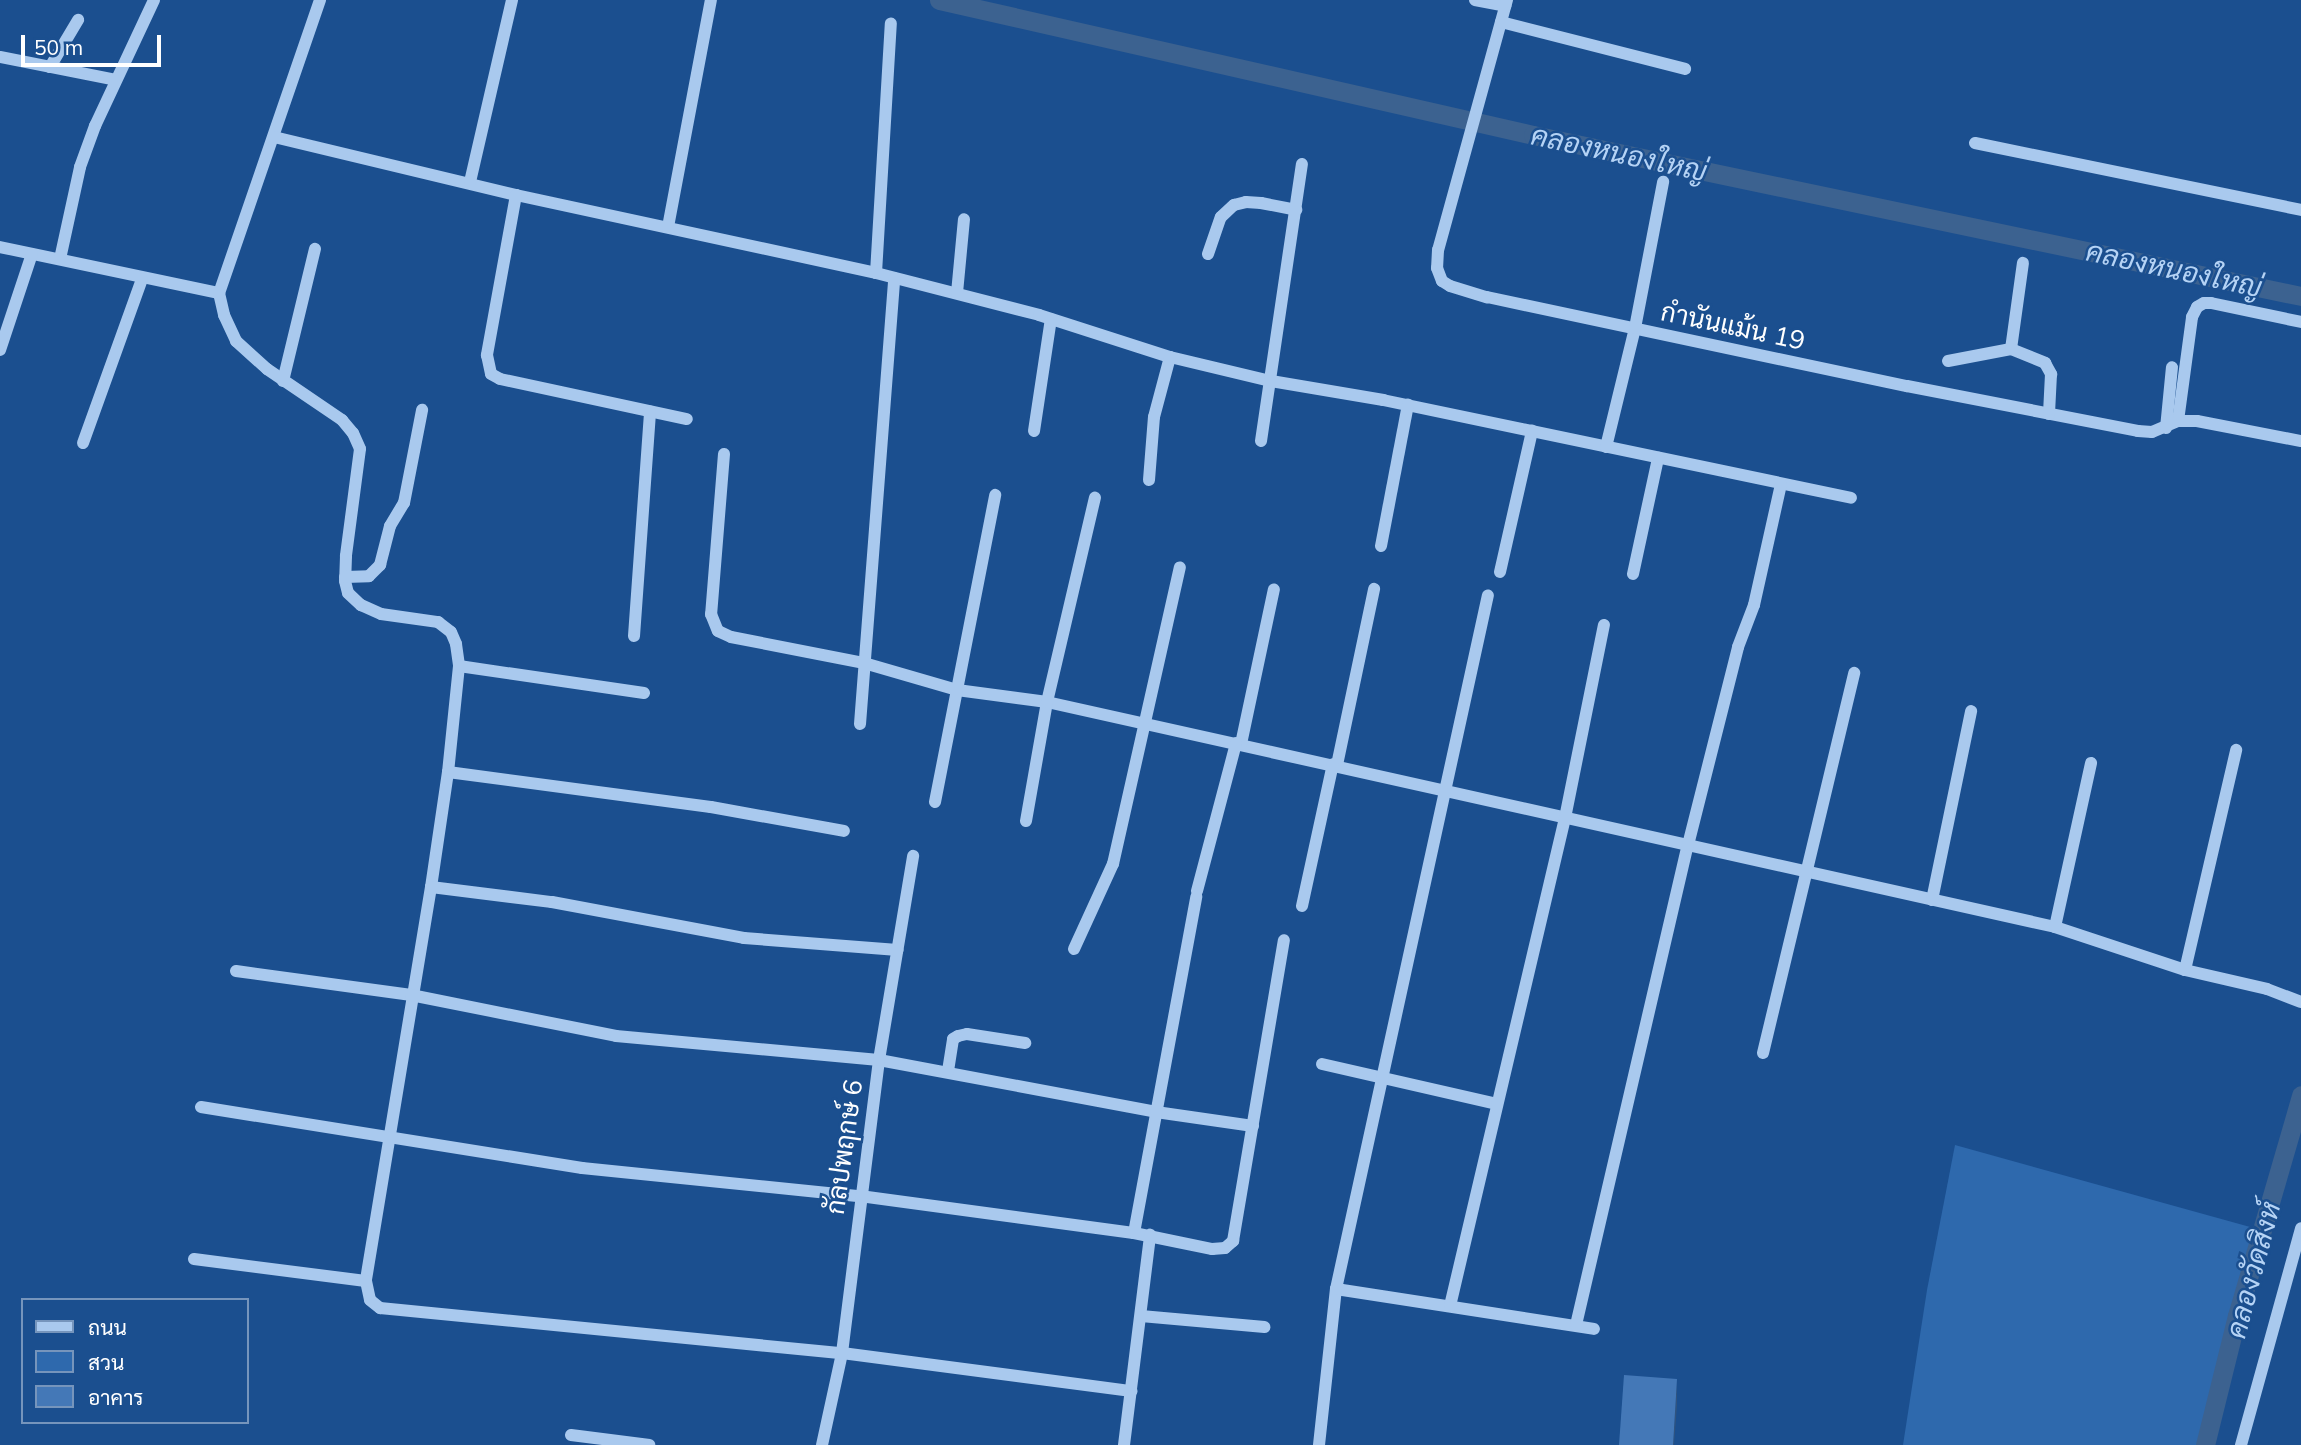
<!DOCTYPE html>
<meta charset="utf-8">
<style>
body{margin:0}
#map{position:relative;width:2301px;height:1445px;overflow:hidden;background:#1b4f8f;font-family:Mulish,Sarabun,sans-serif}
div>[style]{position:absolute}
.green>*{inset:0;background:#2e69ad}
.canal>*{height:19px;margin:-9.5px;padding:0 9.5px;transform-origin:9.5px;border-radius:9.5px;background:#3c6290}
.minor>*{height:12px;margin:-6px;padding:0 6px;transform-origin:6px;border-radius:6px;background:#a9c9ee}
.shaded-wall>*{inset:0;background:#305480}
.building>*{inset:0;background:#4478b7}
span{translate:-50% -50%;white-space:nowrap;text-align:center;line-height:1.15;-webkit-text-stroke:5px #1b4f8f;paint-order:stroke}
.street-label{font-size:26px;color:#fff}
.water-label{font-size:28px;color:#b5d3f5;font-style:italic}
.legend{position:absolute;left:21px;top:1298px;width:228px;height:126px;box-sizing:border-box;background:#1b4f8f;border:2px solid #7695bc;margin:0;padding:9px 12px;list-style:none;font-size:21px;color:#fff}
.legend li{display:flex;align-items:center;gap:14px;height:35px}
.legend b{width:35px;border:2px solid #7695bc}
.scale{position:absolute;left:21px;top:35px;width:140px;height:32px;box-sizing:border-box;border:4px solid #fff;border-top:0;padding-left:9px;font-size:21px;line-height:24px;white-space:nowrap;color:#fff;-webkit-text-stroke:5px #1b4f8f;paint-order:stroke}
</style>
<div id="map">
<div class="green">
<i style="clip-path:polygon(1955px 1145px,2261px 1230px,2202px 1445px,1903px 1445px,1927px 1290px)"></i>
</div>
<div class="canal">
<i style="left:939px;top:0;width:609px;rotate:12.8deg"></i>
<i style="left:1533px;top:135px;width:785px;rotate:11.84deg"></i>
<i style="left:2205px;top:1445px;width:133px;rotate:-76.1deg"></i>
<i style="left:2237px;top:1316px;width:230px;rotate:-73.8deg"></i>
</div>
<div class="minor">
<i style="left:320px;top:0;width:310px;rotate:109deg"></i>
<i style="left:219px;top:293px;width:23px;rotate:77deg"></i>
<i style="left:224px;top:315px;width:29px;rotate:65deg"></i>
<i style="left:236px;top:341px;width:42px;rotate:42.1deg"></i>
<i style="left:267px;top:369px;width:91px;rotate:34.2deg"></i>
<i style="left:342px;top:420px;width:17px;rotate:50deg"></i>
<i style="left:353px;top:433px;width:17px;rotate:66deg"></i>
<i style="left:360px;top:449px;width:108px;rotate:97.5deg"></i>
<i style="left:346px;top:556px;width:25px;rotate:92deg"></i>
<i style="left:345px;top:581px;width:12px;rotate:76deg"></i>
<i style="left:348px;top:593px;width:18px;rotate:43deg"></i>
<i style="left:361px;top:605px;width:22px;rotate:24deg"></i>
<i style="left:381px;top:614px;width:58px;rotate:8deg"></i>
<i style="left:438px;top:622px;width:16px;rotate:38deg"></i>
<i style="left:451px;top:632px;width:13px;rotate:67deg"></i>
<i style="left:456px;top:644px;width:22px;rotate:82deg"></i>
<i style="left:459px;top:666px;width:107px;rotate:95.9deg"></i>
<i style="left:448px;top:772px;width:116px;rotate:98.4deg"></i>
<i style="left:431px;top:887px;width:399px;rotate:99.4deg"></i>
<i style="left:366px;top:1281px;width:19px;rotate:78deg"></i>
<i style="left:370px;top:1300px;width:13px;rotate:39deg"></i>
<i style="left:380px;top:1308px;width:464px;rotate:5.6deg"></i>
<i style="left:842px;top:1353px;width:292px;rotate:7.5deg"></i>
<i style="left:1475px;top:0;width:31px;rotate:11deg"></i>
<i style="left:1507px;top:0;width:259px;rotate:105.4deg"></i>
<i style="left:1438px;top:250px;width:18px;rotate:93deg"></i>
<i style="left:1437px;top:268px;width:14px;rotate:69deg"></i>
<i style="left:1442px;top:281px;width:9px;rotate:32deg"></i>
<i style="left:1450px;top:286px;width:39px;rotate:17deg"></i>
<i style="left:1487px;top:297px;width:429px;rotate:12deg"></i>
<i style="left:1907px;top:386px;width:235px;rotate:11deg"></i>
<i style="left:2138px;top:431px;width:14px;rotate:4deg"></i>
<i style="left:2152px;top:432px;width:28px;rotate:-23deg"></i>
<i style="left:2178px;top:421px;width:19px"></i>
<i style="left:2197px;top:421px;width:106px;rotate:10.9deg"></i>
<i style="left:1501px;top:22px;width:190px;rotate:14.3deg"></i>
<i style="left:0;top:57px;width:118px;rotate:11.2deg"></i>
<i style="left:50px;top:67px;width:55px;rotate:-59.2deg"></i>
<i style="left:274px;top:137px;width:249px;rotate:13.5deg"></i>
<i style="left:516px;top:195px;width:368px;rotate:12.2deg"></i>
<i style="left:876px;top:273px;width:168px;rotate:14.4deg"></i>
<i style="left:1039px;top:315px;width:138px;rotate:17.8deg"></i>
<i style="left:1170px;top:357px;width:104px;rotate:13.4deg"></i>
<i style="left:1271px;top:381px;width:114px;rotate:9.6deg"></i>
<i style="left:1383px;top:400px;width:478px;rotate:11.8deg"></i>
<i style="left:1975px;top:143px;width:333px;rotate:11.6deg"></i>
<i style="left:470px;top:182px;width:187px;rotate:-77deg"></i>
<i style="left:516px;top:195px;width:163px;rotate:100.3deg"></i>
<i style="left:487px;top:355px;width:19px;rotate:78deg"></i>
<i style="left:491px;top:374px;width:10px;rotate:29deg"></i>
<i style="left:500px;top:379px;width:191px;rotate:12.1deg"></i>
<i style="left:668px;top:227px;width:231px;rotate:-79.3deg"></i>
<i style="left:0;top:247px;width:224px;rotate:11.9deg"></i>
<i style="left:1208px;top:254px;width:39px;rotate:-71deg"></i>
<i style="left:1221px;top:217px;width:18px;rotate:-43deg"></i>
<i style="left:1234px;top:205px;width:12px;rotate:-14deg"></i>
<i style="left:1246px;top:202px;width:15px;rotate:4deg"></i>
<i style="left:1261px;top:203px;width:36px;rotate:11deg"></i>
<i style="left:60px;top:259px;width:94px;rotate:-77.7deg"></i>
<i style="left:80px;top:167px;width:44px;rotate:-69.9deg"></i>
<i style="left:95px;top:126px;width:139px;rotate:-64.9deg"></i>
<i style="left:876px;top:273px;width:250px;rotate:-86.6deg"></i>
<i style="left:957px;top:293px;width:74px;rotate:-84.6deg"></i>
<i style="left:2011px;top:349px;width:87px;rotate:-82.1deg"></i>
<i style="left:0;top:350px;width:101px;rotate:-71.6deg"></i>
<i style="left:1948px;top:361px;width:64px;rotate:-10.8deg"></i>
<i style="left:2011px;top:349px;width:37px;rotate:22deg"></i>
<i style="left:2045px;top:363px;width:13px;rotate:61deg"></i>
<i style="left:2051px;top:374px;width:40px;rotate:92.9deg"></i>
<i style="left:283px;top:381px;width:136px;rotate:-76.4deg"></i>
<i style="left:2178px;top:421px;width:105px;rotate:-82.3deg"></i>
<i style="left:2192px;top:317px;width:11px;rotate:-63deg"></i>
<i style="left:2197px;top:307px;width:8px;rotate:-30deg"></i>
<i style="left:2204px;top:303px;width:7px"></i>
<i style="left:2211px;top:303px;width:92px;rotate:11.9deg"></i>
<i style="left:2166px;top:428px;width:61px;rotate:-84.4deg"></i>
<i style="left:1034px;top:431px;width:113px;rotate:-81.4deg"></i>
<i style="left:1261px;top:441px;width:280px;rotate:-81.6deg"></i>
<i style="left:83px;top:443px;width:174px;rotate:-70.2deg"></i>
<i style="left:1606px;top:447px;width:122px;rotate:-76.3deg"></i>
<i style="left:1635px;top:328px;width:149px;rotate:-79.1deg"></i>
<i style="left:724px;top:454px;width:161px;rotate:94.6deg"></i>
<i style="left:711px;top:614px;width:18px;rotate:68deg"></i>
<i style="left:718px;top:631px;width:14px;rotate:25deg"></i>
<i style="left:731px;top:637px;width:136px;rotate:11.1deg"></i>
<i style="left:864px;top:663px;width:97px;rotate:16.2deg"></i>
<i style="left:957px;top:690px;width:91px;rotate:7.6deg"></i>
<i style="left:1047px;top:702px;width:1033px;rotate:12.58deg"></i>
<i style="left:2055px;top:927px;width:137px;rotate:18.3deg"></i>
<i style="left:2185px;top:970px;width:84px;rotate:13deg"></i>
<i style="left:2267px;top:989px;width:36px;rotate:21deg"></i>
<i style="left:1149px;top:480px;width:63px;rotate:-85.5deg"></i>
<i style="left:1154px;top:417px;width:62px;rotate:-75.1deg"></i>
<i style="left:1381px;top:546px;width:144px;rotate:-79.2deg"></i>
<i style="left:1500px;top:572px;width:145px;rotate:-77.2deg"></i>
<i style="left:1633px;top:574px;width:119px;rotate:-77.8deg"></i>
<i style="left:345px;top:577px;width:24px;rotate:-2deg"></i>
<i style="left:369px;top:576px;width:16px;rotate:-45deg"></i>
<i style="left:380px;top:565px;width:40px;rotate:-75.6deg"></i>
<i style="left:390px;top:526px;width:27px;rotate:-59deg"></i>
<i style="left:404px;top:503px;width:95px;rotate:-79deg"></i>
<i style="left:634px;top:636px;width:225px;rotate:-85.9deg"></i>
<i style="left:459px;top:666px;width:187px;rotate:8.3deg"></i>
<i style="left:860px;top:724px;width:447px;rotate:-85.6deg"></i>
<i style="left:1241px;top:744px;width:158px;rotate:-78deg"></i>
<i style="left:1337px;top:765px;width:180px;rotate:-78.1deg"></i>
<i style="left:448px;top:772px;width:265px;rotate:7.6deg"></i>
<i style="left:711px;top:807px;width:135px;rotate:10.2deg"></i>
<i style="left:935px;top:802px;width:313px;rotate:-78.9deg"></i>
<i style="left:1026px;top:821px;width:121px;rotate:-80deg"></i>
<i style="left:1047px;top:702px;width:210px;rotate:-76.8deg"></i>
<i style="left:431px;top:887px;width:122px;rotate:7.1deg"></i>
<i style="left:552px;top:902px;width:195px;rotate:10.6deg"></i>
<i style="left:744px;top:938px;width:154px;rotate:4.5deg"></i>
<i style="left:1197px;top:891px;width:153px;rotate:-75.2deg"></i>
<i style="left:1932px;top:900px;width:193px;rotate:-78.3deg"></i>
<i style="left:1302px;top:906px;width:145px;rotate:-77.7deg"></i>
<i style="left:2055px;top:927px;width:168px;rotate:-77.6deg"></i>
<i style="left:1074px;top:949px;width:94px;rotate:-65.4deg"></i>
<i style="left:1113px;top:864px;width:304px;rotate:-77.3deg"></i>
<i style="left:2185px;top:970px;width:226px;rotate:-76.9deg"></i>
<i style="left:236px;top:971px;width:177px;rotate:7.8deg"></i>
<i style="left:411px;top:995px;width:209px;rotate:11.3deg"></i>
<i style="left:616px;top:1036px;width:264px;rotate:5.2deg"></i>
<i style="left:879px;top:1060px;width:282px;rotate:10.6deg"></i>
<i style="left:1156px;top:1112px;width:98px;rotate:8.2deg"></i>
<i style="left:1763px;top:1053px;width:391px;rotate:-76.5deg"></i>
<i style="left:1322px;top:1064px;width:179px;rotate:12.9deg"></i>
<i style="left:948px;top:1071px;width:32px;rotate:-81deg"></i>
<i style="left:953px;top:1039px;width:6px;rotate:-31deg"></i>
<i style="left:958px;top:1036px;width:9px;rotate:-13deg"></i>
<i style="left:967px;top:1034px;width:59px;rotate:8.8deg"></i>
<i style="left:201px;top:1107px;width:386px;rotate:9.1deg"></i>
<i style="left:582px;top:1168px;width:279px;rotate:5.8deg"></i>
<i style="left:860px;top:1196px;width:276px;rotate:7.7deg"></i>
<i style="left:1134px;top:1233px;width:80px;rotate:11.6deg"></i>
<i style="left:1212px;top:1249px;width:13px;rotate:-4deg"></i>
<i style="left:1225px;top:1248px;width:11px;rotate:-41deg"></i>
<i style="left:1233px;top:1241px;width:305px;rotate:-80.4deg"></i>
<i style="left:1134px;top:1233px;width:342px;rotate:-79.5deg"></i>
<i style="left:194px;top:1259px;width:173px;rotate:7.3deg"></i>
<i style="left:1336px;top:1289px;width:261px;rotate:8.8deg"></i>
<i style="left:1450px;top:1306px;width:501px;rotate:-76.74deg"></i>
<i style="left:1565px;top:818px;width:197px;rotate:-78.6deg"></i>
<i style="left:1141px;top:1316px;width:124px;rotate:5.1deg"></i>
<i style="left:1576px;top:1325px;width:493px;rotate:-76.9deg"></i>
<i style="left:1688px;top:845px;width:204px;rotate:-75.8deg"></i>
<i style="left:1738px;top:647px;width:45px;rotate:-69.1deg"></i>
<i style="left:1754px;top:605px;width:124px;rotate:-77.4deg"></i>
<i style="left:571px;top:1435px;width:79px;rotate:7.3deg"></i>
<i style="left:822px;top:1445px;width:94px;rotate:-77.7deg"></i>
<i style="left:842px;top:1353px;width:295px;rotate:-82.8deg"></i>
<i style="left:879px;top:1060px;width:207px;rotate:-80.5deg"></i>
<i style="left:1124px;top:1445px;width:212px;rotate:-82.9deg"></i>
<i style="left:1319px;top:1445px;width:157px;rotate:-83.8deg"></i>
<i style="left:1336px;top:1289px;width:710px;rotate:-77.65deg"></i>
<i style="left:2241px;top:1445px;width:225px;rotate:-74.5deg"></i>
</div>
<div class="shaded-wall">
<i style="clip-path:polygon(1677px 1379px,1677px 1406px,1674px 1445px,1673px 1445px)"></i>
</div>
<div class="building">
<i style="clip-path:polygon(1624px 1375px,1677px 1379px,1673px 1445px,1619px 1445px)"></i>
</div>
<div class="street-label">
<span style="left:1733px;top:326px;rotate:12deg">กำนันแม้น 19</span>
<span style="left:844px;top:1147px;rotate:-82deg">กัลปพฤกษ์ 6</span>
</div>
<div class="water-label">
<span style="left:1619px;top:153px;rotate:12deg">คลองหนองใหญ่</span>
<span style="left:2174px;top:269px;rotate:12deg">คลองหนองใหญ่</span>
<span style="left:2253px;top:1270px;rotate:-75deg">คลองวัดสิงห์</span>
</div>
<ul class="legend">
<li><b style="height:9px;background:#a9c9ee"></b>ถนน</li>
<li><b style="height:19px;background:#2e69ad"></b>สวน</li>
<li><b style="height:19px;background:#4478b7"></b>อาคาร</li>
</ul>
<div class="scale">50 m</div>
</div>
